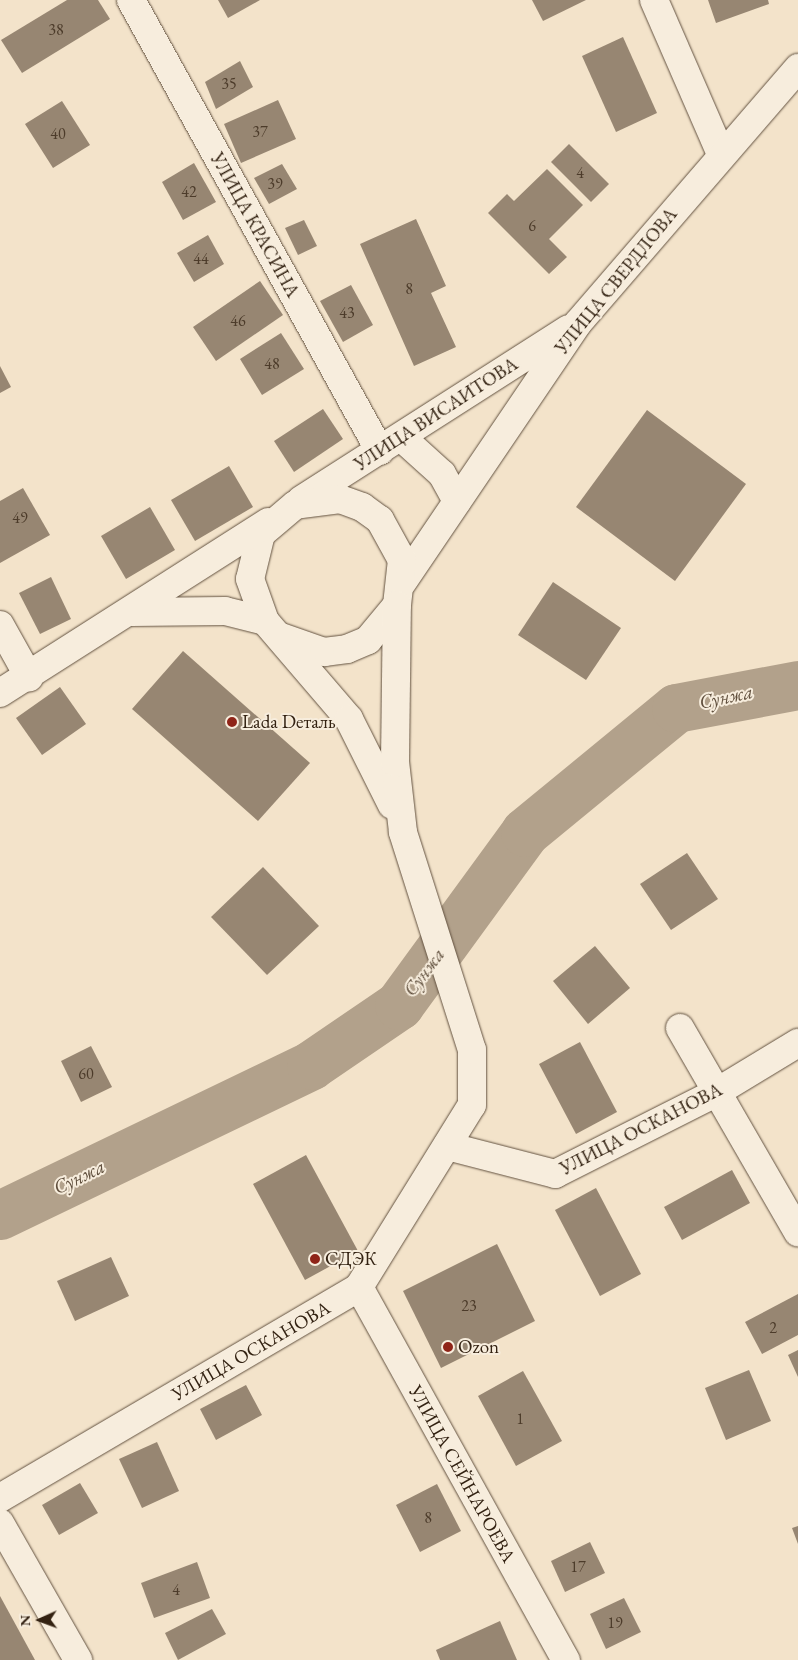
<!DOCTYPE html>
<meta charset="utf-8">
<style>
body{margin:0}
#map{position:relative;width:798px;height:1660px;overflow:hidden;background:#f3e3ca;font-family:"EB Garamond",serif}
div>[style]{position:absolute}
.river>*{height:49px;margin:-24.5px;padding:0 24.5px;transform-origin:24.5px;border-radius:24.5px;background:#b2a18b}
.building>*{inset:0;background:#978672}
.roads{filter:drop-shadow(0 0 1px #635240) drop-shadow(0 0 1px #635240)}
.minor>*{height:28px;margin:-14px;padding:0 14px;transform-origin:14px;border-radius:14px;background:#f7eddd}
.dots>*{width:14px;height:14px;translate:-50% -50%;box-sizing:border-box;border:2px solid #f7eddd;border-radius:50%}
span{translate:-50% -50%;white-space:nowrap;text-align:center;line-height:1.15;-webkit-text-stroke:4px #f7eddd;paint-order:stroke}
.number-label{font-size:16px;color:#4c3b2a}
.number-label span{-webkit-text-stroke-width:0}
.street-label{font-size:19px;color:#332212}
.poi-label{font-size:19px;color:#332212}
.left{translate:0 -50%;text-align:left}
.water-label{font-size:20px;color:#5f4e3c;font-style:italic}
.north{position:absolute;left:15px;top:1595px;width:50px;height:50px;-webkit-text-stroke:4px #f7eddd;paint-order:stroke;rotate:268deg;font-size:14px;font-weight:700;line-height:20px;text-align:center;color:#332212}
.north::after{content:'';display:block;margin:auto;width:18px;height:22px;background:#332212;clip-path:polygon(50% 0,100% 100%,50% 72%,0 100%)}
</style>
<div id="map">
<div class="river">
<i style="left:0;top:1215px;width:345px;rotate:-25.7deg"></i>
<i style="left:311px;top:1065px;width:107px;rotate:-34.3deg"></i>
<i style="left:399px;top:1005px;width:214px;rotate:-53.9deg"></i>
<i style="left:525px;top:832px;width:195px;rotate:-39.4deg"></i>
<i style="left:676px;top:708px;width:124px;rotate:-10.7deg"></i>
</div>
<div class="building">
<i style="clip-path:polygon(67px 0,98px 0,110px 19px,22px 73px,1px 40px)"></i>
<i style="clip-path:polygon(218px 0,260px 0,228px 18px)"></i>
<i style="clip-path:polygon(532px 0,586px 0,543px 21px)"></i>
<i style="clip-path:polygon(708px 0,768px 0,769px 4px,716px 23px)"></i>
<i style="clip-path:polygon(623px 37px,657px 113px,616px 132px,582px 56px)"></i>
<i style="clip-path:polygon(240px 61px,253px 87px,216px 109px,205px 82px)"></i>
<i style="clip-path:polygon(278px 100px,296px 139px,241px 163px,224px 124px)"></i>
<i style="clip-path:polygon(62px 101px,90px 145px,53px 168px,25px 124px)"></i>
<i style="clip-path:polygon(569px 144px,609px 184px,591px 202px,551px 162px)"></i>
<i style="clip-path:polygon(194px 163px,216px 202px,183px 220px,162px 182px)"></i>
<i style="clip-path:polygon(282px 164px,297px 189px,269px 204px,254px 178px)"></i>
<i style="clip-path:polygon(547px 169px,583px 205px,549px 239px,567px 257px,549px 274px,488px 213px,507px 194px,514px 201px)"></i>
<i style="clip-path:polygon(416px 219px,446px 286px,431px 293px,456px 347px,414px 366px,360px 244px)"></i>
<i style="clip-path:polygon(304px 220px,317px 246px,298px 255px,285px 228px)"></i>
<i style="clip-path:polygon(208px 235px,224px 264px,194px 282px,177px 253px)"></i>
<i style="clip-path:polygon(260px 281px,283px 315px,216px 361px,193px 327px)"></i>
<i style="clip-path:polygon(351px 285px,373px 325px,343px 342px,320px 301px)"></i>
<i style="clip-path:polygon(281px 333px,304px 369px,262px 395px,240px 359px)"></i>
<i style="clip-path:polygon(0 366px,11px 387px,0 393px)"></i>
<i style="clip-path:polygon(323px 409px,343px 439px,294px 472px,274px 441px)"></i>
<i style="clip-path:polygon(647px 410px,746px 484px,675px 581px,576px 507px)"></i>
<i style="clip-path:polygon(229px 466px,253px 507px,195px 541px,171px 500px)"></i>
<i style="clip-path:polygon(23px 488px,50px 535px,0 563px,0 501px)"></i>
<i style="clip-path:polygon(150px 507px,175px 550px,126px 579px,101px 536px)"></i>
<i style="clip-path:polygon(51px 577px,71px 619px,40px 634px,19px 593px)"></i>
<i style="clip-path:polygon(553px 582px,621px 628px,586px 680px,518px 635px)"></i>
<i style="clip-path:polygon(183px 651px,310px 763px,258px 821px,132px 709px)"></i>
<i style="clip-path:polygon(60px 687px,86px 724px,42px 755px,16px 718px)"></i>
<i style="clip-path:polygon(687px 853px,718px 899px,671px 930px,640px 884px)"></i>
<i style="clip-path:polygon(263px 867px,319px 926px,267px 975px,211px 917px)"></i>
<i style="clip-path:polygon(595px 946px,630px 988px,588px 1024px,553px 981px)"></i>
<i style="clip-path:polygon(580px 1042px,617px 1112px,576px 1134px,539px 1064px)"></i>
<i style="clip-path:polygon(91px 1046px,112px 1087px,81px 1102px,61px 1061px)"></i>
<i style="clip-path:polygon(306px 1155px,358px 1251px,305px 1280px,253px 1184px)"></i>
<i style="clip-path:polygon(732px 1170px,750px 1203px,682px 1240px,664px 1207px)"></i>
<i style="clip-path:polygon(596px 1188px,641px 1274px,600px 1296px,555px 1210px)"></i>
<i style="clip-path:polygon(497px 1244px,535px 1321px,441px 1368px,403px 1291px)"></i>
<i style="clip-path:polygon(111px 1257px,129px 1296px,75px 1321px,57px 1281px)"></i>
<i style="clip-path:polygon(798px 1294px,798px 1335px,762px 1354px,745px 1322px)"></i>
<i style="clip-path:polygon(798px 1350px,798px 1377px,788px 1355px)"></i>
<i style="clip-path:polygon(749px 1370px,771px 1421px,726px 1440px,705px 1388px)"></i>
<i style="clip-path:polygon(523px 1371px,562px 1441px,516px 1466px,478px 1396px)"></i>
<i style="clip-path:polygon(246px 1385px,262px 1415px,216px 1440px,200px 1409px)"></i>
<i style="clip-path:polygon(157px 1442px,179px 1491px,142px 1508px,119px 1459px)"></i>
<i style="clip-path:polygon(80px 1483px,98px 1513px,59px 1535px,42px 1505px)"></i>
<i style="clip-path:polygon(437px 1484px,461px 1531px,420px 1552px,396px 1505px)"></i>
<i style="clip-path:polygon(798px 1526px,798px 1544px,792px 1528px)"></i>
<i style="clip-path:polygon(590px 1542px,605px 1573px,565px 1592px,551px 1561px)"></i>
<i style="clip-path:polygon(197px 1562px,210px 1598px,154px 1618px,141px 1583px)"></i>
<i style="clip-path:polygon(0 1596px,35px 1660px,0 1660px)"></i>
<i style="clip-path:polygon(624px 1598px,641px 1632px,606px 1649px,590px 1614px)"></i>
<i style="clip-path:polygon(212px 1609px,226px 1634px,178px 1660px,165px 1633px)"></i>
<i style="clip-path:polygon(500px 1621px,517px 1660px,440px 1660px,436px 1650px)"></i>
</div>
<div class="roads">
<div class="minor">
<i style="left:131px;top:0;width:515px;rotate:61.1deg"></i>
<i style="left:654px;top:0;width:168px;rotate:66.5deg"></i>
<i style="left:401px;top:437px;width:55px;rotate:42.1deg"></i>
<i style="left:442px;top:474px;width:31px;rotate:61deg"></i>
<i style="left:301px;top:500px;width:317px;rotate:-32.6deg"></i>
<i style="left:402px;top:583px;width:314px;rotate:-55.9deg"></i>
<i style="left:578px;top:323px;width:337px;rotate:-49.2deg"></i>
<i style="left:132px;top:612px;width:93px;rotate:-0.6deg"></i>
<i style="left:225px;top:611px;width:41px;rotate:14deg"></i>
<i style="left:0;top:625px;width:60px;rotate:60.9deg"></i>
<i style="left:281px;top:637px;width:46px;rotate:19.2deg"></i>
<i style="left:324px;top:652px;width:23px;rotate:-7deg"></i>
<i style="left:347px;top:649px;width:23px;rotate:-23deg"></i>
<i style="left:368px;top:640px;width:45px;rotate:-50.4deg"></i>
<i style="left:397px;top:605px;width:45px;rotate:-83.7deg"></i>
<i style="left:402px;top:560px;width:46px;rotate:-118.8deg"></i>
<i style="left:380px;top:520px;width:22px;rotate:-144deg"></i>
<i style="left:362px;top:507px;width:23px;rotate:-160deg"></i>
<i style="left:340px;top:499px;width:45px;rotate:172.4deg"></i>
<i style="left:295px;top:505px;width:45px;rotate:139.5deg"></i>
<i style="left:261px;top:534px;width:46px;rotate:103.7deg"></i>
<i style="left:250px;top:579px;width:45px;rotate:70.3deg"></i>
<i style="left:265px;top:621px;width:129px;rotate:49.4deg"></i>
<i style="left:349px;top:719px;width:96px;rotate:63.4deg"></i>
<i style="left:0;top:693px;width:318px;rotate:-32.5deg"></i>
<i style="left:680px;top:1028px;width:236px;rotate:60deg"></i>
<i style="left:447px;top:1146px;width:112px;rotate:14.5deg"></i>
<i style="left:555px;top:1174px;width:182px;rotate:-26.8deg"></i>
<i style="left:717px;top:1092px;width:95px;rotate:-31.2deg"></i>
<i style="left:359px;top:1287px;width:427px;rotate:61deg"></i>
<i style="left:0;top:1498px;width:416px;rotate:-30.4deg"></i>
<i style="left:359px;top:1287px;width:214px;rotate:-58.2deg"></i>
<i style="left:472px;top:1105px;width:55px;rotate:-90deg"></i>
<i style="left:472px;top:1050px;width:229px;rotate:-107.6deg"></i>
<i style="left:403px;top:832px;width:70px;rotate:-96.5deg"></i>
<i style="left:395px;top:762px;width:157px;rotate:-89.3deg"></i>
<i style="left:0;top:1523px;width:158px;rotate:60.3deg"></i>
</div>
</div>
<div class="dots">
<i style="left:232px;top:722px;background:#8f2418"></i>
<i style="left:315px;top:1259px;background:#8f2418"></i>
<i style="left:448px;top:1347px;background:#8f2418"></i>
</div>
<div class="number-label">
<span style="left:56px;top:30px">38</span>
<span style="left:229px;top:84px">35</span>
<span style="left:260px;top:132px">37</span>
<span style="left:58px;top:134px">40</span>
<span style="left:580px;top:173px">4</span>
<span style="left:275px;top:184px">39</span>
<span style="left:189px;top:192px">42</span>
<span style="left:532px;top:226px">6</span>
<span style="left:201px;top:259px">44</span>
<span style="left:409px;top:289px">8</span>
<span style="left:347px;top:313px">43</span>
<span style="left:238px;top:321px">46</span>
<span style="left:272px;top:364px">48</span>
<span style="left:20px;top:518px">49</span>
<span style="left:86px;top:1074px">60</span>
<span style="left:469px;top:1306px">23</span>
<span style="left:773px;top:1328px">2</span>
<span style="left:520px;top:1419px">1</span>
<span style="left:428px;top:1518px">8</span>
<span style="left:578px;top:1567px">17</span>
<span style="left:176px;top:1590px">4</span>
<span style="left:615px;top:1623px">19</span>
</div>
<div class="street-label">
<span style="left:255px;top:225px;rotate:61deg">УЛИЦА КРАСИНА</span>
<span style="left:616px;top:281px;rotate:-51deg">УЛИЦА СВЕРДЛОВА</span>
<span style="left:436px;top:414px;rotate:-33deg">УЛИЦА ВИСАИТОВА</span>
<span style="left:641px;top:1129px;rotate:-27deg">УЛИЦА ОСКАНОВА</span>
<span style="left:251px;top:1351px;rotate:-30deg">УЛИЦА ОСКАНОВА</span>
<span style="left:462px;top:1474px;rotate:61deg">УЛИЦА СЕЙНАРОЕВА</span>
</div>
<div class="poi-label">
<span class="left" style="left:242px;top:722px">Lada Dеталь</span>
<span class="left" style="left:325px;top:1259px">СДЭК</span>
<span class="left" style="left:458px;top:1347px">Ozon</span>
</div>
<div class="water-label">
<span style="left:726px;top:697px;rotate:-12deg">Сунжа</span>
<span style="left:424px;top:972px;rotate:-53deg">Сунжа</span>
<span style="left:79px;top:1177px;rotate:-26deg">Сунжа</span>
</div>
<div class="north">N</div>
</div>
